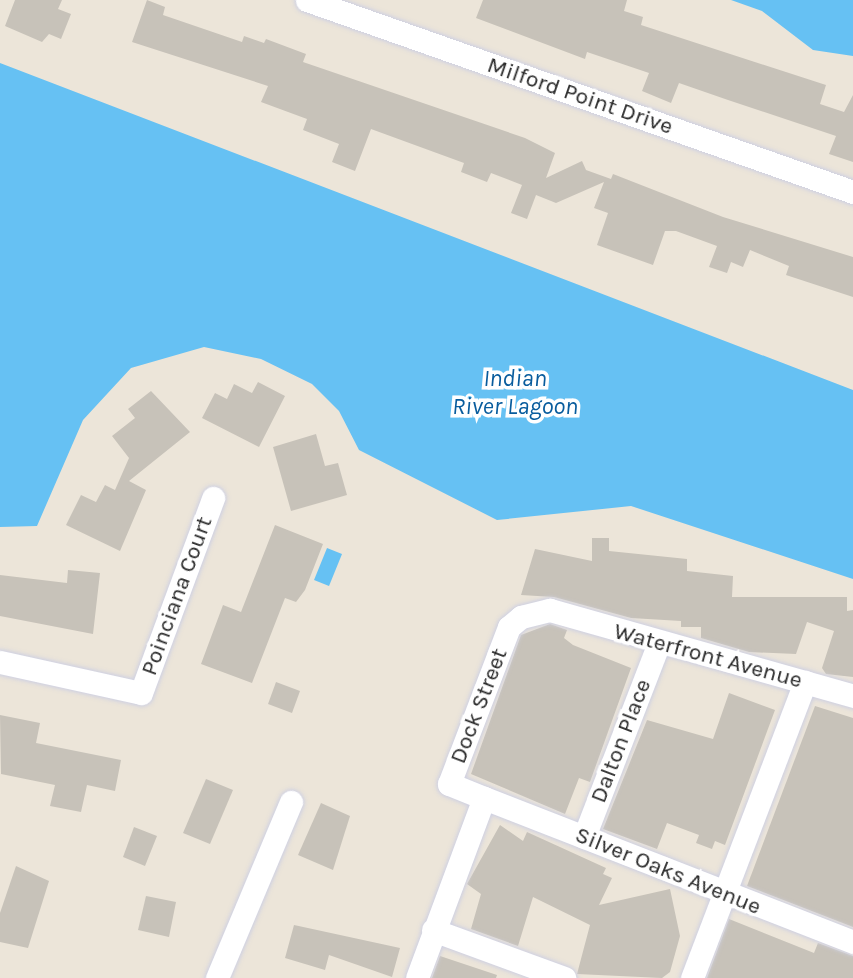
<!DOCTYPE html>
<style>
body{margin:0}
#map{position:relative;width:853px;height:978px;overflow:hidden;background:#ece5d9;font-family:Karla,sans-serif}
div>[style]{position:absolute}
.water>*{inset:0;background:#66c1f3}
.building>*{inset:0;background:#c7c2b9}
.roads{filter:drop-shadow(0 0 2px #ced0e2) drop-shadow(0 0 2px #ced0e2)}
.street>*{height:23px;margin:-11.5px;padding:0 11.5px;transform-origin:11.5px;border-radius:11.5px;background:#fff}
span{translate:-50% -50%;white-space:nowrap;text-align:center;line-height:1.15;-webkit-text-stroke:7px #fff;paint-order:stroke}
.street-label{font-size:23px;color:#282828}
.water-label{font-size:24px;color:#085c9d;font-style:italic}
</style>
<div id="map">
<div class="water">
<i style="clip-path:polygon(731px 0,853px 0,853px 56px,813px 50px,762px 11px)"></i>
<i style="clip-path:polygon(0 63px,853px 390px,853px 579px,631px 506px,497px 520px,359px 450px,339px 411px,312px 384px,261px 359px,204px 347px,131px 368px,83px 420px,37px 526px,0 527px)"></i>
<i style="clip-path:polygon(327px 548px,342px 554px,329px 586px,314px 580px)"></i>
</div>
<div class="building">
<i style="clip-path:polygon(15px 0,62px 0,58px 9px,71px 14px,61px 39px,49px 34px,42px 42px,5px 26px)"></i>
<i style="clip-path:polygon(147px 0,165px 7px,163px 15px,242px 42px,244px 36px,264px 43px,266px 39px,306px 54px,303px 62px,525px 138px,555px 153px,546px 178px,582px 161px,586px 170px,611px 179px,613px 174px,723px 217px,853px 257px,853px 297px,786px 275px,789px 266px,750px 250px,743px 267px,731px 262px,727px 273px,709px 267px,717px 246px,676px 231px,665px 231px,653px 265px,597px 245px,608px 213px,594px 208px,604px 182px,556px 203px,536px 195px,527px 219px,511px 213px,522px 185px,491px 173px,487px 182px,461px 172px,464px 163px,371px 129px,355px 171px,332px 162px,339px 144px,303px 130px,307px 119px,261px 102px,268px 86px,132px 42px)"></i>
<i style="clip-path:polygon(483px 0,627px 0,624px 11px,643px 17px,641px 25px,826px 85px,820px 104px,844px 112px,853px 95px,853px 162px,829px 154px,836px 136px,728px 100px,679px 83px,671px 103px,642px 91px,649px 73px,587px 52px,585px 59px,476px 18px)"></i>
<i style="clip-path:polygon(258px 382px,285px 396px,259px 447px,202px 418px,215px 393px,227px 399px,234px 384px,252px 393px)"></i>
<i style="clip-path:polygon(151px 391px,190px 432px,129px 481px,146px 490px,120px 551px,66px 525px,81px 495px,96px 502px,105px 485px,115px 490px,129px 458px,112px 436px,135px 418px,128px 409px)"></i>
<i style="clip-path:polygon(316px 434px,325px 466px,338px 463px,347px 495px,291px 511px,273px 447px)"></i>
<i style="clip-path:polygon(275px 525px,323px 544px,305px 590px,296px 602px,285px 598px,252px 683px,201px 664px,223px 605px,241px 612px)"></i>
<i style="clip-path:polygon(592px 538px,609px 538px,609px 551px,687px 559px,687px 571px,733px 576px,732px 597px,847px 597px,847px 611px,853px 610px,853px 677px,826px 674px,822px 668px,834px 631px,807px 622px,796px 654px,749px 652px,701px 638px,701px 627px,681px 627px,681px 621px,631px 618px,554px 597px,521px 595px,535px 549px,592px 561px)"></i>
<i style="clip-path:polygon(68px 570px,100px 573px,93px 634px,0 616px,0 575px,67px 583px)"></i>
<i style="clip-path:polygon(550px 624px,567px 630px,564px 638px,573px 645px,631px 668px,590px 782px,579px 778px,565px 814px,471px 774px,521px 635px)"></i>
<i style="clip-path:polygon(276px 682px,300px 691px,292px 713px,268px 704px)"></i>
<i style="clip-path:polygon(729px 693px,775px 710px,725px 845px,715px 841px,712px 849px,696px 843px,699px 835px,667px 823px,657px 849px,603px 829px,647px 720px,713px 739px)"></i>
<i style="clip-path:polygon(815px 706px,853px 718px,853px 927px,747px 886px)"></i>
<i style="clip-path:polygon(0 715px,40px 723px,36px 743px,121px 760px,115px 791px,87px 785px,81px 812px,50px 806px,55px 785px,1px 774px)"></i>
<i style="clip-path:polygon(206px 779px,233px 790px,210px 844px,183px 833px)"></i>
<i style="clip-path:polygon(321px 803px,350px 816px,333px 870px,298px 855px)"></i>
<i style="clip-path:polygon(500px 825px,523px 841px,527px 832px,606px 868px,603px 874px,612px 878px,599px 905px,670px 889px,680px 936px,670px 972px,662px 978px,577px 974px,590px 925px,533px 897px,518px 946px,471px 929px,481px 894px,467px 884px)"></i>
<i style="clip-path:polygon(134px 827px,157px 836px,145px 866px,123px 857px)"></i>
<i style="clip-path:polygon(16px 866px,49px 881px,28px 948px,0 942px,0 913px)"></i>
<i style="clip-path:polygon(146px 896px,176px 902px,169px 937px,138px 930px)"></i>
<i style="clip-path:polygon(729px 919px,814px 953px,818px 943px,853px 956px,853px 978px,707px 978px)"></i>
<i style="clip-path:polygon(294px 925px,400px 948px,392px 977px,329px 955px,325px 970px,285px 958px)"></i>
<i style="clip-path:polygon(440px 956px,497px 975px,496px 978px,432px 978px)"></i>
</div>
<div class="roads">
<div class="street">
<i style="left:307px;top:0;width:579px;rotate:19.37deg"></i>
<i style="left:0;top:662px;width:144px;rotate:12.4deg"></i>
<i style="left:141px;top:693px;width:208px;rotate:-69.7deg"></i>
<i style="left:484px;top:798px;width:396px;rotate:21.3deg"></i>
<i style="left:584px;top:837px;width:206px;rotate:-68.9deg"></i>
<i style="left:433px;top:930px;width:140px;rotate:20.1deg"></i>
<i style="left:217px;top:978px;width:191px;rotate:-67.2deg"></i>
<i style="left:417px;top:978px;width:192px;rotate:-69.6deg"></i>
<i style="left:484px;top:798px;width:38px;rotate:-158deg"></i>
<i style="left:449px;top:784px;width:168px;rotate:-69.1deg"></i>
<i style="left:509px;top:627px;width:16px;rotate:-40deg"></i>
<i style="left:521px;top:617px;width:30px;rotate:-14deg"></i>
<i style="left:550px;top:610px;width:315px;rotate:15.8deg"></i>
<i style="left:692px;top:978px;width:317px;rotate:-69.1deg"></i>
</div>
</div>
<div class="street-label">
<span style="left:580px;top:96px;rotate:19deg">Milford Point Drive</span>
<span style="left:177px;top:596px;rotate:-70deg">Poinciana Court</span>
<span style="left:708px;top:656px;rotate:15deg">Waterfront Avenue</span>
<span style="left:479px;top:706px;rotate:-69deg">Dock Street</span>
<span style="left:621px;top:741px;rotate:-69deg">Dalton Place</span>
<span style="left:668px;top:871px;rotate:22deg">Silver Oaks Avenue</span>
</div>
<div class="water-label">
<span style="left:515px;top:393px">Indian<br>River Lagoon</span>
</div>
</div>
